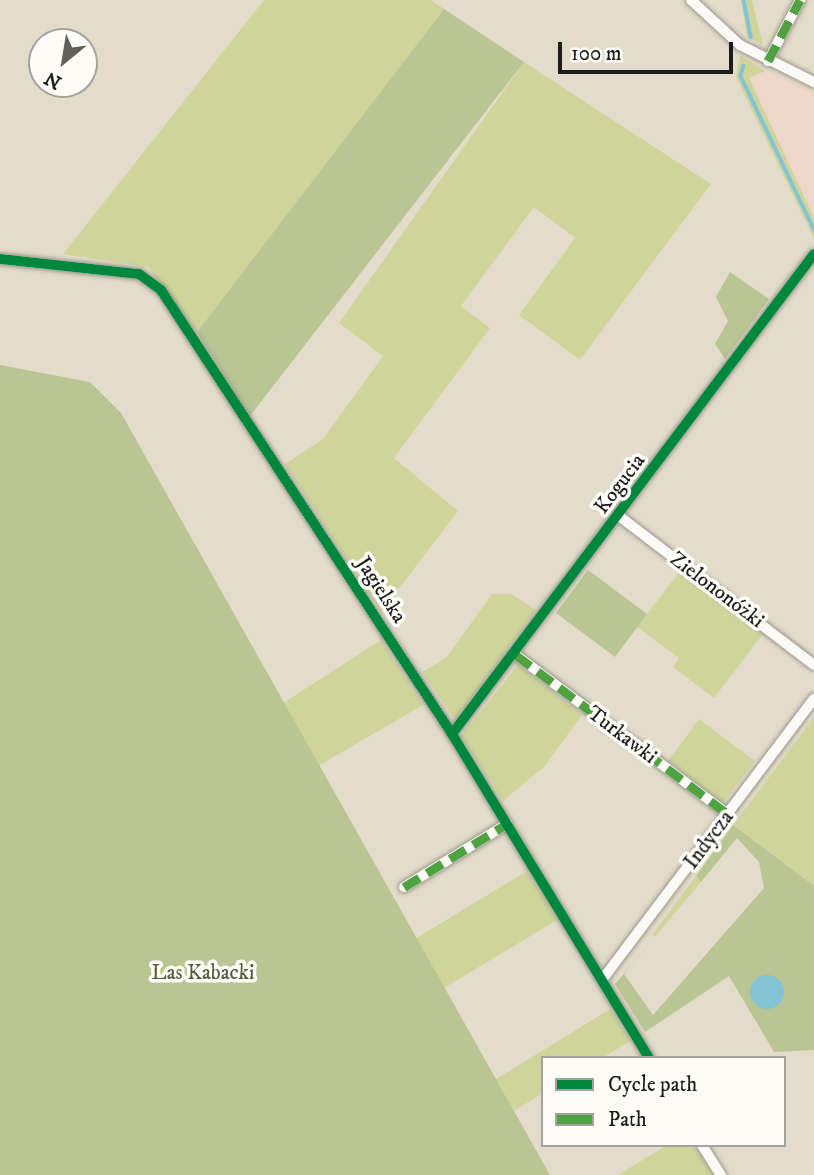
<!DOCTYPE html>
<meta charset="utf-8">
<style>
body{margin:0}
#map{position:relative;width:814px;height:1175px;overflow:hidden;background:#e4dcca;font-family:"IM FELL DW Pica",serif}
div>[style]{position:absolute}
.built>*{inset:0;background:#eed6c9}
.green>*{inset:0;background:#cfd59a}
.forest>*{inset:0;background:#b9c592}
.water>*{inset:0;background:#84c3d4}
.round{border-radius:50%}
.stream>*{height:3.5px;margin:-1.75px;padding:0 1.75px;transform-origin:1.75px;border-radius:1.75px;background:#84c3d4}
.roads{filter:drop-shadow(0 0 2px #9b978d) drop-shadow(0 0 2px #9b978d)}
.minor>*{height:10px;margin:-5px;padding:0 5px;transform-origin:5px;border-radius:5px;background:#fbfaf7}
.quiet>*{height:9px;margin-top:-4.5px;transform-origin:0;background:repeating-linear-gradient(90deg,#4fa141 0 18px,transparent 0 27px)}
.cycleway>*{height:10px;margin:-5px;padding:0 5px;transform-origin:5px;border-radius:5px;background:#00873e}
span{translate:-50% -50%;white-space:nowrap;text-align:center;line-height:1.15;-webkit-text-stroke:7px #fdfcf7;paint-order:stroke}
.street-label{font-size:21px;color:#1c1c1c}
.park-label{font-size:21px;color:#555b3a}
.legend{position:absolute;left:541px;top:1056px;width:245px;height:91px;box-sizing:border-box;background:#fdfcf7;border:2px solid #a3a29f;margin:0;padding:9px 12px;list-style:none;font-size:21px;color:#1c1c1c}
.legend li{display:flex;align-items:center;gap:14px;height:35px}
.legend b{width:35px;border:2px solid #a3a29f}
.north{position:absolute;left:28px;top:28px;width:70px;height:70px;box-sizing:border-box;background:#fdfcf7;border:2px solid #a3a29f;border-radius:50%;rotate:210deg;font-size:19px;font-weight:700;line-height:28px;text-align:center;color:#1c1c1c}
.north::after{content:'';display:block;margin:auto;width:24px;height:32px;background:#625f59;clip-path:polygon(50% 0,100% 100%,50% 72%,0 100%)}
.scale{position:absolute;left:558px;top:42px;width:175px;height:32px;box-sizing:border-box;border:4px solid #1c1c1c;border-top:0;padding-left:9px;font-size:21px;line-height:24px;white-space:nowrap;color:#1c1c1c;-webkit-text-stroke:5px #fdfcf7;paint-order:stroke}
</style>
<div id="map">
<div class="built">
<i style="clip-path:polygon(765px 71px,814px 92px,814px 218px,749px 77px)"></i>
</div>
<div class="green">
<i style="clip-path:polygon(264px 0,431px 0,444px 9px,197px 332px,148px 267px,63px 254px)"></i>
<i style="clip-path:polygon(741px 0,752px 0,763px 45px,747px 37px)"></i>
<i style="clip-path:polygon(740px 55px,765px 71px,749px 78px,814px 218px,814px 239px,736px 77px)"></i>
<i style="clip-path:polygon(524px 62px,711px 184px,580px 360px,519px 315px,575px 238px,534px 207px,461px 306px,490px 328px,394px 458px,458px 511px,381px 612px,285px 464px,323px 439px,383px 356px,339px 323px)"></i>
<i style="clip-path:polygon(680px 571px,762px 635px,714px 698px,673px 667px,679px 658px,637px 627px)"></i>
<i style="clip-path:polygon(492px 594px,512px 594px,536px 610px,455px 720px,422px 672px,446px 658px)"></i>
<i style="clip-path:polygon(381px 640px,423px 705px,318px 766px,283px 703px)"></i>
<i style="clip-path:polygon(518px 665px,582px 715px,544px 767px,503px 801px,461px 736px)"></i>
<i style="clip-path:polygon(814px 717px,814px 886px,733px 825px)"></i>
<i style="clip-path:polygon(699px 719px,755px 761px,723px 803px,668px 761px)"></i>
<i style="clip-path:polygon(527px 871px,557px 920px,444px 988px,415px 939px)"></i>
<i style="clip-path:polygon(696px 876px,701px 882px,655px 937px,652px 935px)"></i>
<i style="clip-path:polygon(610px 1009px,630px 1041px,602px 1058px,543px 1058px,543px 1093px,514px 1111px,496px 1079px)"></i>
<i style="clip-path:polygon(667px 1145px,694px 1145px,713px 1175px,618px 1175px)"></i>
</div>
<div class="forest">
<i style="clip-path:polygon(444px 9px,524px 62px,250px 416px,197px 332px)"></i>
<i style="clip-path:polygon(730px 272px,769px 299px,725px 359px,715px 344px,728px 321px,716px 297px)"></i>
<i style="clip-path:polygon(0 365px,90px 382px,121px 413px,550px 1175px,0 1175px)"></i>
<i style="clip-path:polygon(588px 570px,647px 614px,615px 657px,556px 613px)"></i>
<i style="clip-path:polygon(733px 825px,814px 886px,814px 1050px,774px 1052px,729px 976px,645px 1032px,615px 984px,655px 937px,624px 974px,653px 1015px,764px 888px,759px 862px,737px 838px,701px 882px,696px 876px)"></i>
</div>
<div class="water">
<i class="round" style="left:750px;top:975px;width:34px;height:34px"></i>
</div>
<div class="stream">
<i style="left:744px;top:0;width:38px;rotate:79deg"></i>
<i style="left:744px;top:66px;width:10px;rotate:107deg"></i>
<i style="left:741px;top:76px;width:170px;rotate:64.5deg"></i>
</div>
<div class="roads">
<div class="minor">
<i style="left:691px;top:0;width:67px;rotate:42.6deg"></i>
<i style="left:740px;top:45px;width:83px;rotate:26.6deg"></i>
<i style="left:768px;top:61px;width:69px;rotate:-62.3deg"></i>
<i style="left:0;top:259px;width:140px;rotate:6.2deg"></i>
<i style="left:139px;top:274px;width:27px;rotate:36deg"></i>
<i style="left:161px;top:290px;width:531px;rotate:56.76deg"></i>
<i style="left:452px;top:734px;width:379px;rotate:58.7deg"></i>
<i style="left:619px;top:516px;width:245px;rotate:37.4deg"></i>
<i style="left:516px;top:655px;width:265px;rotate:36.9deg"></i>
<i style="left:452px;top:734px;width:601px;rotate:-52.98deg"></i>
<i style="left:404px;top:887px;width:121px;rotate:-31.5deg"></i>
<i style="left:602px;top:980px;width:352px;rotate:-53deg"></i>
<i style="left:702px;top:1145px;width:36px;rotate:58deg"></i>
</div>
</div>
<div class="quiet">
<i style="left:768px;top:61px;width:69px;rotate:-62.3deg"></i>
<i style="left:516px;top:655px;width:265px;rotate:36.9deg"></i>
<i style="left:404px;top:887px;width:121px;rotate:-31.5deg"></i>
</div>
<div class="cycleway">
<i style="left:0;top:259px;width:140px;rotate:6.2deg"></i>
<i style="left:139px;top:274px;width:27px;rotate:36deg"></i>
<i style="left:161px;top:290px;width:531px;rotate:56.76deg"></i>
<i style="left:452px;top:734px;width:379px;rotate:58.7deg"></i>
<i style="left:452px;top:734px;width:601px;rotate:-52.98deg"></i>
</div>
<div class="street-label">
<span style="left:620px;top:484px;rotate:-53deg">Kogucia</span>
<span style="left:381px;top:590px;rotate:57deg">Jagielska</span>
<span style="left:717px;top:590px;rotate:37deg">Zielononóżki</span>
<span style="left:622px;top:735px;rotate:37deg">Turkawki</span>
<span style="left:709px;top:840px;rotate:-53deg">Indycza</span>
</div>
<div class="park-label">
<span style="left:203px;top:973px">Las Kabacki</span>
</div>
<ul class="legend">
<li><b style="height:9px;background:#00873e"></b>Cycle path</li>
<li><b style="height:9px;background:#4fa141"></b>Path</li>
</ul>
<div class="north">N</div>
<div class="scale">100 m</div>
</div>
